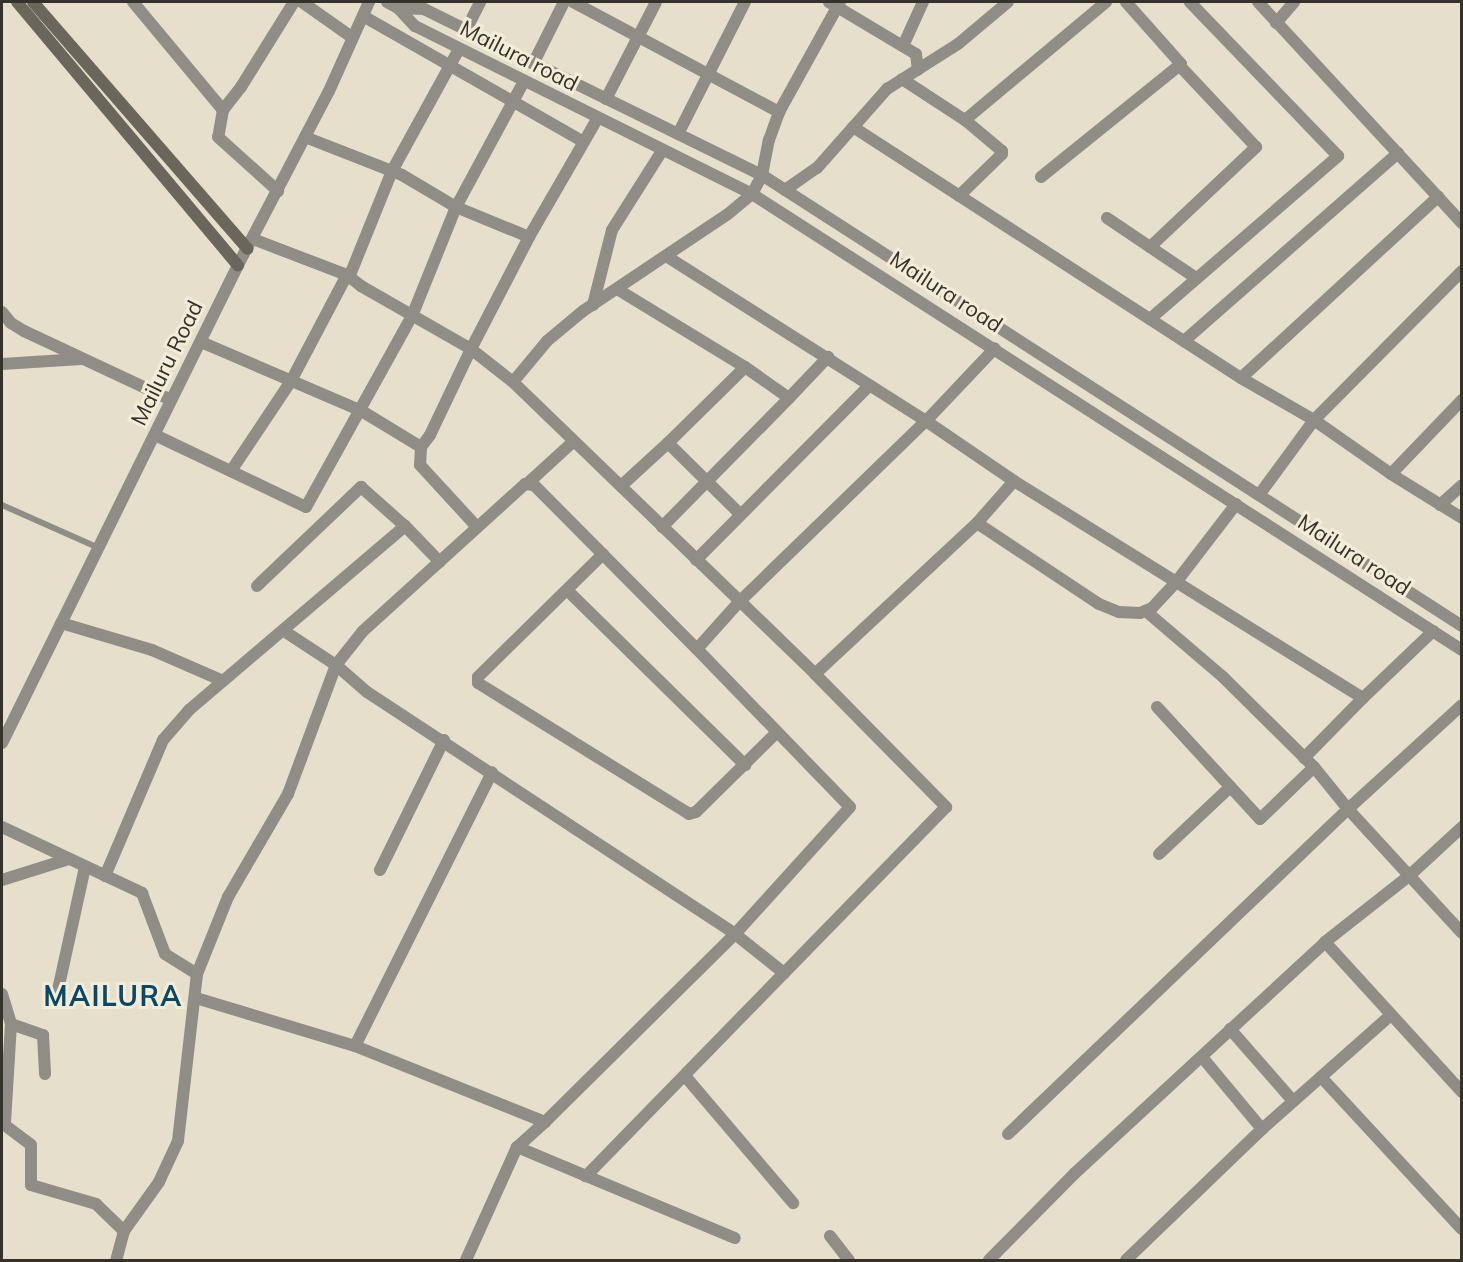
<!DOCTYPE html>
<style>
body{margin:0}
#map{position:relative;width:1463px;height:1262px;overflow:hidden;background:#e6dfcc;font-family:Mulish,sans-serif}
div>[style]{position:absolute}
.service>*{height:6px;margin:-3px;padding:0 3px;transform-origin:3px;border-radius:3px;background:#908d86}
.minor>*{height:12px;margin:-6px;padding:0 6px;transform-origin:6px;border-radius:6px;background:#908d86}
.tertiary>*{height:12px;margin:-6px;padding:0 6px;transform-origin:6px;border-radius:6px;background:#908d86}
.secondary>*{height:12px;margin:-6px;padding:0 6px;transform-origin:6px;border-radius:6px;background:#6b665b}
span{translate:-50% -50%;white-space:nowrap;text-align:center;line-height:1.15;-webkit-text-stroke:6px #f3ecd9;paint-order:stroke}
.street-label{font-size:22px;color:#35322b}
.district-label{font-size:28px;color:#0a4868;font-weight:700;letter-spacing:1.5px}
.frame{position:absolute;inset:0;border:3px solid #35322b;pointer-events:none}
</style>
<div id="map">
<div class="service">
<i style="left:2px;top:505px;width:106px;rotate:23.9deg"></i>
</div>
<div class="minor">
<i style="left:133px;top:2px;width:141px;rotate:50.2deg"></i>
<i style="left:223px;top:110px;width:27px;rotate:100deg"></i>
<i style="left:218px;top:137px;width:81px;rotate:42deg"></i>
<i style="left:302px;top:2px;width:62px;rotate:35.2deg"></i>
<i style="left:573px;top:2px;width:234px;rotate:28.1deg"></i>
<i style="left:829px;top:2px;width:101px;rotate:30.9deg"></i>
<i style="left:916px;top:54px;width:16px;rotate:83deg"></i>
<i style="left:1258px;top:2px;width:301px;rotate:47.3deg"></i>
<i style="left:363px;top:16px;width:254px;rotate:29.7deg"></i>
<i style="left:1276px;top:23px;width:28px;rotate:-49deg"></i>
<i style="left:466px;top:30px;width:31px;rotate:-63deg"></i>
<i style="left:903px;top:46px;width:48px;rotate:-65.6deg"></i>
<i style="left:533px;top:64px;width:69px;rotate:-63.4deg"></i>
<i style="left:902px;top:79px;width:75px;rotate:33.1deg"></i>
<i style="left:965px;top:120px;width:48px;rotate:40deg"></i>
<i style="left:1002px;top:151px;width:3px;rotate:90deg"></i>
<i style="left:1002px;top:154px;width:60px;rotate:135.7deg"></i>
<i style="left:606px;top:99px;width:109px;rotate:-62.7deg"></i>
<i style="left:223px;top:110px;width:29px;rotate:-52deg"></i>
<i style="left:241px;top:87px;width:100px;rotate:-58.1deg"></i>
<i style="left:965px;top:120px;width:184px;rotate:-39.9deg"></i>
<i style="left:853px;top:127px;width:462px;rotate:32.9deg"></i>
<i style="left:1241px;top:378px;width:84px;rotate:29.9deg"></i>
<i style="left:1314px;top:420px;width:94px;rotate:35deg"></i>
<i style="left:1391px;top:474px;width:84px;rotate:31.8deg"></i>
<i style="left:678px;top:134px;width:148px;rotate:-63.1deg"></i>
<i style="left:305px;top:137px;width:104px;rotate:21.4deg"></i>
<i style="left:402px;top:175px;width:63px;rotate:30.7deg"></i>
<i style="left:456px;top:207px;width:79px;rotate:22.3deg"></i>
<i style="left:1041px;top:177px;width:180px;rotate:-38.9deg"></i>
<i style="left:1181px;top:64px;width:83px;rotate:-131.6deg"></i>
<i style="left:785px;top:190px;width:39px;rotate:-35deg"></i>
<i style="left:817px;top:168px;width:106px;rotate:-48.5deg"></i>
<i style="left:887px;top:89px;width:84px;rotate:-32.4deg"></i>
<i style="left:958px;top:44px;width:65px;rotate:-40deg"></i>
<i style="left:1107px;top:218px;width:107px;rotate:34deg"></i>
<i style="left:253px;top:239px;width:101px;rotate:21deg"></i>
<i style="left:347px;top:275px;width:18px;rotate:38deg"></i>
<i style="left:361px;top:286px;width:127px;rotate:29.8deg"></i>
<i style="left:471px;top:349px;width:53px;rotate:38.2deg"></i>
<i style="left:513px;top:382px;width:53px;rotate:-50.3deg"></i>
<i style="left:547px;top:341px;width:47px;rotate:-39.8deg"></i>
<i style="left:583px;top:311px;width:174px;rotate:-33.8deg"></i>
<i style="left:728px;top:214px;width:31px;rotate:-40deg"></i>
<i style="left:752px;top:194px;width:21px;rotate:-62deg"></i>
<i style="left:762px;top:175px;width:36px;rotate:-79deg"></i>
<i style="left:769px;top:140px;width:30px;rotate:-70deg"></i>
<i style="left:779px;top:112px;width:126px;rotate:-61deg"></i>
<i style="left:1150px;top:247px;width:146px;rotate:-43.3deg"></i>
<i style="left:1256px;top:147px;width:111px;rotate:-133.2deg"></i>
<i style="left:666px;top:256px;width:308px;rotate:32.4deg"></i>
<i style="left:926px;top:421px;width:107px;rotate:34.3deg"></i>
<i style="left:1014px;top:481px;width:411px;rotate:31.9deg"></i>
<i style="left:1363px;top:698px;width:97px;rotate:-43.7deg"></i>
<i style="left:617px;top:289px;width:150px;rotate:31.4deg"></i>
<i style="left:745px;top:367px;width:54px;rotate:35.2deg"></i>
<i style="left:789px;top:398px;width:57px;rotate:-46.4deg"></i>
<i style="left:593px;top:305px;width:77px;rotate:-75.8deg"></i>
<i style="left:612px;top:230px;width:93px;rotate:-57.7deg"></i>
<i style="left:2px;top:312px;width:14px;rotate:51deg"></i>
<i style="left:11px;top:323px;width:15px;rotate:32deg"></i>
<i style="left:24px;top:331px;width:162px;rotate:25.1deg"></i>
<i style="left:1150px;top:319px;width:249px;rotate:-40.9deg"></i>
<i style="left:1338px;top:156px;width:214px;rotate:-133.9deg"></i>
<i style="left:1184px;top:341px;width:285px;rotate:-41.3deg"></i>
<i style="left:201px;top:342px;width:173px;rotate:23.2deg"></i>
<i style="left:360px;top:410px;width:71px;rotate:31.2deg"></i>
<i style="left:421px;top:447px;width:15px;rotate:-53deg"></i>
<i style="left:430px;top:435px;width:95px;rotate:-64.5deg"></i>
<i style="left:471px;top:349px;width:126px;rotate:-62.6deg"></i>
<i style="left:529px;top:237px;width:136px;rotate:-60deg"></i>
<i style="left:2px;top:364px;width:79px;rotate:-3.6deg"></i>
<i style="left:1241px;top:378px;width:268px;rotate:-42.6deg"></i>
<i style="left:513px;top:382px;width:420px;rotate:44deg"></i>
<i style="left:815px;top:674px;width:187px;rotate:45.4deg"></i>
<i style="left:946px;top:807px;width:516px;rotate:134.29deg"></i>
<i style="left:155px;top:435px;width:167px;rotate:25.5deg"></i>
<i style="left:306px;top:507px;width:218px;rotate:-61deg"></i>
<i style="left:412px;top:316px;width:118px;rotate:-68deg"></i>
<i style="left:456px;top:207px;width:143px;rotate:-61.6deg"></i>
<i style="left:421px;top:447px;width:18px;rotate:93deg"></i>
<i style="left:420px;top:465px;width:84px;rotate:47.4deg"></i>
<i style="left:231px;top:471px;width:108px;rotate:-56.3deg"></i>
<i style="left:291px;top:381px;width:120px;rotate:-62.2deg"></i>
<i style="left:347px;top:275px;width:3px"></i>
<i style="left:350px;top:275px;width:112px;rotate:-68deg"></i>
<i style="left:392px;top:171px;width:139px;rotate:-61.2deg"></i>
<i style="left:1391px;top:474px;width:103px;rotate:-46.2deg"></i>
<i style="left:528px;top:483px;width:62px;rotate:-42.4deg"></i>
<i style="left:621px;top:486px;width:64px;rotate:-42.5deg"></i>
<i style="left:1259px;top:495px;width:93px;rotate:-53.7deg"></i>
<i style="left:1314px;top:420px;width:210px;rotate:-45.2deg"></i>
<i style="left:1440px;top:505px;width:30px;rotate:-42deg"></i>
<i style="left:740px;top:514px;width:101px;rotate:-135.4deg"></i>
<i style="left:668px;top:443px;width:108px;rotate:-44.6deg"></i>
<i style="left:977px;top:523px;width:146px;rotate:33.6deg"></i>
<i style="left:1099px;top:604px;width:22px;rotate:22deg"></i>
<i style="left:1119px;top:612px;width:21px;rotate:3deg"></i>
<i style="left:1140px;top:613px;width:13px;rotate:-23deg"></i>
<i style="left:1152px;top:608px;width:37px;rotate:-47deg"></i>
<i style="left:1177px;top:581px;width:97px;rotate:-52.5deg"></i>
<i style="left:662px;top:527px;width:181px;rotate:-45.4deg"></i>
<i style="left:603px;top:554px;width:175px;rotate:135.5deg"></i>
<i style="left:478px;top:677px;width:6px;rotate:90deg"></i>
<i style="left:478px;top:683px;width:248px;rotate:31.8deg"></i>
<i style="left:689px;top:814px;width:7px;rotate:-16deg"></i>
<i style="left:696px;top:812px;width:114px;rotate:-44.6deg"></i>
<i style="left:696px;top:560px;width:245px;rotate:-45.2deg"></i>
<i style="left:257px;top:586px;width:144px;rotate:-43.6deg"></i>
<i style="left:361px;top:487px;width:59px;rotate:41.6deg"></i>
<i style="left:405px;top:526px;width:50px;rotate:45.8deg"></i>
<i style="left:567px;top:590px;width:250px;rotate:44.5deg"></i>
<i style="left:1147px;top:612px;width:100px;rotate:40.5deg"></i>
<i style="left:1223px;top:677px;width:128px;rotate:44.7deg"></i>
<i style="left:1314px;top:767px;width:54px;rotate:51deg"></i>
<i style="left:1348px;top:809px;width:168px;rotate:47.4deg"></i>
<i style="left:61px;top:623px;width:95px;rotate:16.5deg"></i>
<i style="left:152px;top:650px;width:77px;rotate:23.6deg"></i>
<i style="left:284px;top:631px;width:62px;rotate:33.2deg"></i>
<i style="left:336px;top:665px;width:41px;rotate:41.1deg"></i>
<i style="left:367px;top:692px;width:440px;rotate:33.3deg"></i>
<i style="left:735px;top:934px;width:63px;rotate:38.5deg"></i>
<i style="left:815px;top:674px;width:221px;rotate:-43deg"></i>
<i style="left:977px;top:523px;width:56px;rotate:-48.6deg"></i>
<i style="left:1157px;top:707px;width:152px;rotate:47.4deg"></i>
<i style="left:1260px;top:819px;width:75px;rotate:-43.9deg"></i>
<i style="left:1304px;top:758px;width:84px;rotate:-45.5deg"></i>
<i style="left:1159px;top:854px;width:98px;rotate:-43.3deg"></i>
<i style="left:380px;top:870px;width:145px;rotate:-63.8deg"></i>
<i style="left:105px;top:876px;width:148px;rotate:-66.9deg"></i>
<i style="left:163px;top:740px;width:40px;rotate:-49deg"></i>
<i style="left:189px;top:710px;width:284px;rotate:-40.4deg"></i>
<i style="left:2px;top:880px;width:70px;rotate:-17.4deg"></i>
<i style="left:1325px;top:942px;width:203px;rotate:47.6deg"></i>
<i style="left:197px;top:974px;width:83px;rotate:-68.1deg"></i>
<i style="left:228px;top:897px;width:119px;rotate:-59.8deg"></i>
<i style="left:288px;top:794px;width:138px;rotate:-69.6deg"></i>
<i style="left:336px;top:665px;width:43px;rotate:-51.5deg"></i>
<i style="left:363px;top:631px;width:219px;rotate:-42.2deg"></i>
<i style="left:525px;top:484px;width:9px;rotate:6deg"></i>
<i style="left:534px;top:485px;width:231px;rotate:45.2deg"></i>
<i style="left:2px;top:994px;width:31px;rotate:73deg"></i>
<i style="left:11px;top:1024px;width:99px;rotate:93.5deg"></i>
<i style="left:196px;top:998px;width:166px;rotate:16.8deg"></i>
<i style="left:355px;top:1046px;width:306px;rotate:-63.4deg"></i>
<i style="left:56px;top:999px;width:135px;rotate:-77.6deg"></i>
<i style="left:11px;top:1024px;width:34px;rotate:19deg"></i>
<i style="left:43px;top:1035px;width:39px;rotate:87deg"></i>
<i style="left:1230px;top:1029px;width:96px;rotate:48.8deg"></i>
<i style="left:355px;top:1046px;width:205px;rotate:21.8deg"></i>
<i style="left:545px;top:1122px;width:38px;rotate:138deg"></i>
<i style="left:517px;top:1147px;width:124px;rotate:114.3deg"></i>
<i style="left:1202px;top:1057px;width:94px;rotate:50.2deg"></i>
<i style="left:685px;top:1076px;width:167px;rotate:49.6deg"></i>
<i style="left:1321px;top:1077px;width:207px;rotate:47.2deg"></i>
<i style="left:545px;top:1122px;width:267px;rotate:-44.7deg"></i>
<i style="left:735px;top:934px;width:171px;rotate:-47.8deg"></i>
<i style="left:850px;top:807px;width:220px;rotate:-134.1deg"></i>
<i style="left:697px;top:649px;width:63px;rotate:-48.2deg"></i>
<i style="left:739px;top:602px;width:260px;rotate:-44.1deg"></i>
<i style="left:926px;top:421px;width:100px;rotate:-46.6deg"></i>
<i style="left:2px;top:1123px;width:36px;rotate:37deg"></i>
<i style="left:31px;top:1145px;width:40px;rotate:90deg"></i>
<i style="left:31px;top:1185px;width:68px;rotate:16.3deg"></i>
<i style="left:96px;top:1204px;width:39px;rotate:44deg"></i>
<i style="left:1008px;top:1134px;width:470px;rotate:-43.7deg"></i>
<i style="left:1348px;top:809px;width:154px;rotate:-42.4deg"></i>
<i style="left:517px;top:1147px;width:236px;rotate:22.7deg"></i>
<i style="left:830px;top:1236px;width:31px;rotate:52deg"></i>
<i style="left:989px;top:1260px;width:121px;rotate:-45.3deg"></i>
<i style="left:1074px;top:1174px;width:342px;rotate:-42.7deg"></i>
<i style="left:1325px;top:942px;width:108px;rotate:-38.2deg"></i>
<i style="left:1410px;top:875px;width:71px;rotate:-42.7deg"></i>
<i style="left:1126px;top:1260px;width:189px;rotate:-43.9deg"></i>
<i style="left:1262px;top:1129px;width:172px;rotate:-41.5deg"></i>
</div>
<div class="tertiary">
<i style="left:387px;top:2px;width:13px;rotate:29deg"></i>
<i style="left:398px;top:8px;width:25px;rotate:47deg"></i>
<i style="left:415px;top:26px;width:377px;rotate:26.5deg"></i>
<i style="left:752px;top:194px;width:844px;rotate:32.71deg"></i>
<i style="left:398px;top:8px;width:26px;rotate:2deg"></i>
<i style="left:424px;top:9px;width:377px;rotate:26.2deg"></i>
<i style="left:762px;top:175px;width:833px;rotate:32.79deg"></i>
<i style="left:2px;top:743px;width:533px;rotate:-63.72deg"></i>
<i style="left:238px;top:265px;width:196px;rotate:-62.4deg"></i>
<i style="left:329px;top:91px;width:98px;rotate:-65.8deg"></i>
<i style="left:2px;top:827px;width:155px;rotate:25.2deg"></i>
<i style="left:142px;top:893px;width:65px;rotate:69.3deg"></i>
<i style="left:165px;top:954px;width:38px;rotate:32deg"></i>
<i style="left:197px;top:974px;width:168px;rotate:96.5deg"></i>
<i style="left:178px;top:1141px;width:45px;rotate:114.9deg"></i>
<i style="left:159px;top:1182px;width:60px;rotate:125.5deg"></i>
<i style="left:124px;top:1231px;width:30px;rotate:105deg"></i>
</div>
<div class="secondary">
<i style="left:17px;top:2px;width:344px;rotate:50deg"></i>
<i style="left:33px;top:2px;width:327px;rotate:49deg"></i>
</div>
<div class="street-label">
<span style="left:519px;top:56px;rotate:27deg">Mailura road</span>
<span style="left:946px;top:292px;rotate:33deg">Mailura road</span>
<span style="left:167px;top:363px;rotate:-64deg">Mailuru Road</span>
<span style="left:1354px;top:555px;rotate:33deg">Mailura road</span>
</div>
<div class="district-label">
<span style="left:113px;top:996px">MAILURA</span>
</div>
<div class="frame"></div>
</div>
